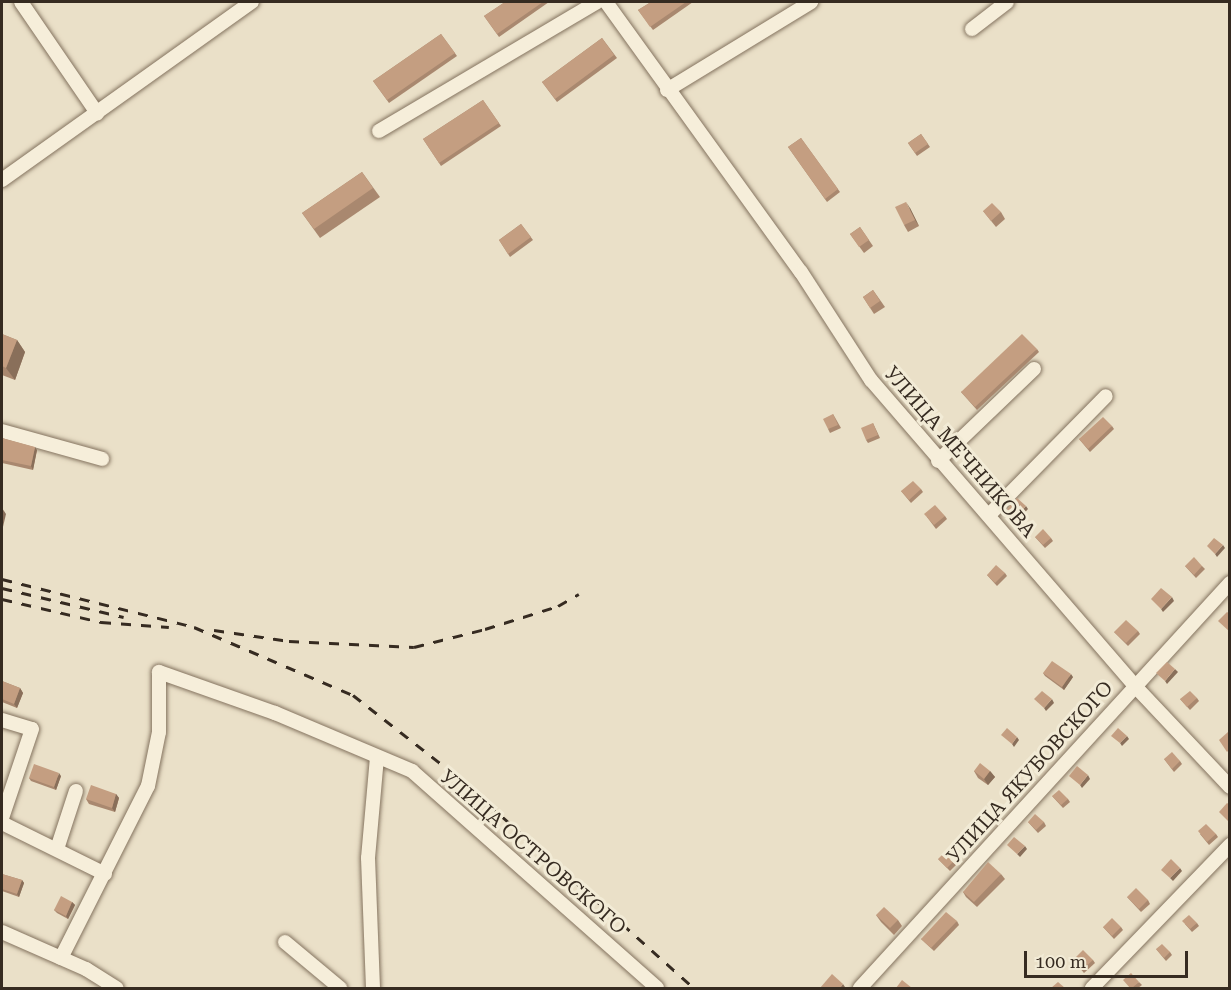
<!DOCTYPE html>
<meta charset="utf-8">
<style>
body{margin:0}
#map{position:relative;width:1231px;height:990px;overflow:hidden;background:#eae0c8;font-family:"Roboto Serif",serif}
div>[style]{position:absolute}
.roads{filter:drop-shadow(0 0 2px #84735f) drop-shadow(0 0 2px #84735f)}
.minor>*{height:14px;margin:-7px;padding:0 7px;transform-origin:7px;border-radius:7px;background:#f6eeda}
.rail>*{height:3px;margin-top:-1.5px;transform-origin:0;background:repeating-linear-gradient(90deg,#362b21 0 10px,transparent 0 20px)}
.wall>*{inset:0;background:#a9886f}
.shaded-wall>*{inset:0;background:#896f5a}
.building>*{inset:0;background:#c49e81}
span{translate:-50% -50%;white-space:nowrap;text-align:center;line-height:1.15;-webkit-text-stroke:6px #f2ebd6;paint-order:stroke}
.street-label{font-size:20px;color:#362b21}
.frame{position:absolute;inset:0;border:3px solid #362b21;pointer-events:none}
.scale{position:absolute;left:1024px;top:951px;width:164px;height:27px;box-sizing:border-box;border:3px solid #362b21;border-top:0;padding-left:8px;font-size:18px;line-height:21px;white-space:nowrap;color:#362b21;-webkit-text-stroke:4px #f2ebd6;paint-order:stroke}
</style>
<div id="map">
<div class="roads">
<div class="minor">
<i style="left:21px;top:2px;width:135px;rotate:55.6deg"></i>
<i style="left:606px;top:2px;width:333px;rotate:54.2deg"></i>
<i style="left:801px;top:272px;width:129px;rotate:57.1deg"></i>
<i style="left:871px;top:380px;width:403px;rotate:49.2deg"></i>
<i style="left:1134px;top:685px;width:140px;rotate:46.7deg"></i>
<i style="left:972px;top:29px;width:44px;rotate:-37.6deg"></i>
<i style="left:667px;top:90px;width:169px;rotate:-31.4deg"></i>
<i style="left:379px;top:131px;width:253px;rotate:-30.6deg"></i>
<i style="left:2px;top:180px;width:307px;rotate:-35.5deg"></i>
<i style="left:2px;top:431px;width:104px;rotate:15.6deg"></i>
<i style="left:938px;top:461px;width:133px;rotate:-43.8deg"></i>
<i style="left:990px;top:514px;width:165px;rotate:-45.5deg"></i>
<i style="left:2px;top:720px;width:31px;rotate:17deg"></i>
<i style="left:32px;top:729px;width:94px;rotate:108.6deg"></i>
<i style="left:2px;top:823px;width:115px;rotate:26.3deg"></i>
<i style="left:57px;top:849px;width:61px;rotate:-71.9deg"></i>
<i style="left:2px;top:932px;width:92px;rotate:23.8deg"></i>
<i style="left:86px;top:969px;width:36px;rotate:32deg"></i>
<i style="left:285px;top:942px;width:72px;rotate:39.9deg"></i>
<i style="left:61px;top:958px;width:193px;rotate:-63.2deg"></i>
<i style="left:148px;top:786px;width:55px;rotate:-78.5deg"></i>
<i style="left:159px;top:732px;width:60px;rotate:-90deg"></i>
<i style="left:159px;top:672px;width:123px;rotate:19.5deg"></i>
<i style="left:275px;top:713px;width:149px;rotate:22.9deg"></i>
<i style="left:412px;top:771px;width:327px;rotate:41.5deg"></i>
<i style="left:373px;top:988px;width:130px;rotate:-92.2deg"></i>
<i style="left:368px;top:858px;width:100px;rotate:-84.9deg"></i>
<i style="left:860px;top:988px;width:549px;rotate:-47.59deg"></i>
<i style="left:1092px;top:988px;width:199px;rotate:-46deg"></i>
</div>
</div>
<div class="rail">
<i style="left:2px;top:579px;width:198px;rotate:14deg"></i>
<i style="left:194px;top:627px;width:173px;rotate:23.2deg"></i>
<i style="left:353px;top:695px;width:133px;rotate:38deg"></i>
<i style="left:458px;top:777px;width:317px;rotate:41.8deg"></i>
<i style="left:2px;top:588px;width:125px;rotate:13.4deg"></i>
<i style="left:2px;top:599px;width:102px;rotate:13.1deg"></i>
<i style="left:101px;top:622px;width:68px;rotate:4.2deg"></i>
<i style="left:214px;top:630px;width:76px;rotate:8.3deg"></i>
<i style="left:289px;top:641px;width:125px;rotate:2.7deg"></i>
<i style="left:414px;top:647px;width:73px;rotate:-14.2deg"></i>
<i style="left:485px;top:629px;width:77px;rotate:-17.5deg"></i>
<i style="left:558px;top:606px;width:24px;rotate:-30deg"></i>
</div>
<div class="wall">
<i style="clip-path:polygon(505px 2px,549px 2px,499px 37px,484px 16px)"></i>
<i style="clip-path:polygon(651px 2px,693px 2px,653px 30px,638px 10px)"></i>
<i style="clip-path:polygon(441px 34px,457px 56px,389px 103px,373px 81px)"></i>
<i style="clip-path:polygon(602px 38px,617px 58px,557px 102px,542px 82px)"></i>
<i style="clip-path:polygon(483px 100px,501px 126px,441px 166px,423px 139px)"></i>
<i style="clip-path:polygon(921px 134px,930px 147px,917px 156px,908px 143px)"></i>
<i style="clip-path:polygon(801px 138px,840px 192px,827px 202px,788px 147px)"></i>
<i style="clip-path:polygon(362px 172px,380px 197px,320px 238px,302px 213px)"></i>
<i style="clip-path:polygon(910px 208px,919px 226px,908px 232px,904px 225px)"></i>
<i style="clip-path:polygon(983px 211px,1001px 212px,1005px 219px,996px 227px)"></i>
<i style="clip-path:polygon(521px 224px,533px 240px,510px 257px,499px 240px)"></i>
<i style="clip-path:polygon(860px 227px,873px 246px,864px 253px,850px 234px)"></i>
<i style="clip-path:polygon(873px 290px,885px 307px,874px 314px,863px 297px)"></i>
<i style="clip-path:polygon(2px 334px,17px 340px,25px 352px,15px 380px,2px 375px)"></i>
<i style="clip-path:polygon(1037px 349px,1039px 352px,977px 410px,961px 392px)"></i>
<i style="clip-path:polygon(833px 414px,841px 428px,830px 433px,828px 429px)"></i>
<i style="clip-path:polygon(873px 423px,880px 438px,868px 443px,866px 440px)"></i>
<i style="clip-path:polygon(1112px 426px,1114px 429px,1090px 452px,1079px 439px)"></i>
<i style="clip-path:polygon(2px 438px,37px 450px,33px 470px,2px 463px)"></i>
<i style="clip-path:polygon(921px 489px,923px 492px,911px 503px,901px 491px)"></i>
<i style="clip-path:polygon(945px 516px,947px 519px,936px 529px,927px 517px)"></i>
<i style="clip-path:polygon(1035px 537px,1051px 538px,1053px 541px,1045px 548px)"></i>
<i style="clip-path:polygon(1185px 566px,1202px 566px,1205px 569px,1196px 578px)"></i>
<i style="clip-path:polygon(1005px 573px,1007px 576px,997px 586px,987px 575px)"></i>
<i style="clip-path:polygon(1138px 631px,1140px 634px,1128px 646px,1114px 632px)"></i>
<i style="clip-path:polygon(1043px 673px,1073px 677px,1064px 690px,1045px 676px)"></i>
<i style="clip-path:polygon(2px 681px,20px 688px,23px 693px,17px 708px,2px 702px)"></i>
<i style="clip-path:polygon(1197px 698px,1199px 701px,1190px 710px,1180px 699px)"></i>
<i style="clip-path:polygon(1164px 759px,1180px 761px,1182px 764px,1174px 772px)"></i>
<i style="clip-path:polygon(974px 771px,990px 771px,995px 777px,988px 785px,978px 778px)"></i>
<i style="clip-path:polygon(61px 776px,56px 790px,31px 781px,29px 778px)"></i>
<i style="clip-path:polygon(116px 794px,119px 798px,115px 812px,89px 804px,86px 799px)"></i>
<i style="clip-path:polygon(1052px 796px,1068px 799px,1070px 802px,1063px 808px)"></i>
<i style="clip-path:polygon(1028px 822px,1044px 822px,1046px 826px,1038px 833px)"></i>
<i style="clip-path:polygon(1200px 834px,1216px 834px,1218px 837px,1209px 845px)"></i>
<i style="clip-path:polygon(938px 859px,953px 862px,956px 865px,950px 871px)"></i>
<i style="clip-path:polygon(2px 874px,22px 880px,24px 883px,19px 897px,2px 891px)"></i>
<i style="clip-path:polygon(1001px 874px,1005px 879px,977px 907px,966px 897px,963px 892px)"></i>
<i style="clip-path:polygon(1127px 897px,1148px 900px,1150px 904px,1141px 912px)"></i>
<i style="clip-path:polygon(72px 902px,75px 905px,68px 919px,57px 913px,54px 910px)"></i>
<i style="clip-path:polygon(876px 915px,898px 920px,902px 926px,894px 935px,881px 922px)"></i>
<i style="clip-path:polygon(957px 921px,959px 925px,934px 951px,921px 939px)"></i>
<i style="clip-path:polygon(1197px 923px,1199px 926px,1192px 932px,1185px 924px)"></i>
<i style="clip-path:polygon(1103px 927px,1121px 927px,1123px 930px,1114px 939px)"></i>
<i style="clip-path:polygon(1156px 949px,1170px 952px,1172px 955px,1166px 961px)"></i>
<i style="clip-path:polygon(1073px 960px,1093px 960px,1095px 963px,1084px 973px)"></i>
<i style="clip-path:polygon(1139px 982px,1142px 985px,1138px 988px,1129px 988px)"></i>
</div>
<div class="shaded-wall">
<i style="clip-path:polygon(906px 202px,910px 208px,919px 226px,915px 220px)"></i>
<i style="clip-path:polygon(17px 340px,25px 352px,15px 380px,6px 368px)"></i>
<i style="clip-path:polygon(35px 447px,37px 450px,33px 470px,31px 466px)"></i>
<i style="clip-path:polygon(1026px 506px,1028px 509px,1018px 520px,1016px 517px)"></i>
<i style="clip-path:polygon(2px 508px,6px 514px,2px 531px)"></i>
<i style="clip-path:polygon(1223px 545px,1225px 548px,1217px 557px,1215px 554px)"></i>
<i style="clip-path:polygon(1172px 597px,1174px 601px,1163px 612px,1161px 609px)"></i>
<i style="clip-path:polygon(1175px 669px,1178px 672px,1167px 684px,1165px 681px)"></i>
<i style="clip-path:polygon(1071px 674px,1073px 677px,1064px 690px,1062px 687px)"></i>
<i style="clip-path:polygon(20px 688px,23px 693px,17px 708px,14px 704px)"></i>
<i style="clip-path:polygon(1052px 699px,1054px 703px,1046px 711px,1044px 708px)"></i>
<i style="clip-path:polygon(1127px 736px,1129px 739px,1122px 746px,1120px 743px)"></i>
<i style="clip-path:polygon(1017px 737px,1019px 740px,1014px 747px,1012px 744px)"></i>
<i style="clip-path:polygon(990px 771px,995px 777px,988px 785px,984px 779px)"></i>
<i style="clip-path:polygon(59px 773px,61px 776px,56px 790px,54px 787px)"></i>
<i style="clip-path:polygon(1088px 775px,1090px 779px,1082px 788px,1080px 785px)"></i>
<i style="clip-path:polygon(116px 794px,119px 798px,115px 812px,112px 808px)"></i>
<i style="clip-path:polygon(1025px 846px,1027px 849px,1020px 857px,1017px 854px)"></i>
<i style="clip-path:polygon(1180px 868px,1182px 871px,1173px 881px,1170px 878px)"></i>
<i style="clip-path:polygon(22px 880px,24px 883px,19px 897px,17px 894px)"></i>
<i style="clip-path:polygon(72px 902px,75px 905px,68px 919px,66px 916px)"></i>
<i style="clip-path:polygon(843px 984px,845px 987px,844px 988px,840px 988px)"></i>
</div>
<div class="building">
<i style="clip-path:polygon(505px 2px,543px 2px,497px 34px,484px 16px)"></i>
<i style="clip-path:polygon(651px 2px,686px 2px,650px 27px,638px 10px)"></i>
<i style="clip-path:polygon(441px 34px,455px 53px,387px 100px,373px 81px)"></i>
<i style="clip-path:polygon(602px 38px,614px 55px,555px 99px,542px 82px)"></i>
<i style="clip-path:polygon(483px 100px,499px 123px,439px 163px,423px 139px)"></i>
<i style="clip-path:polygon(921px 134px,928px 144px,915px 153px,908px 143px)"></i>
<i style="clip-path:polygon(801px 138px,838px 189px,825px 199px,788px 147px)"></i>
<i style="clip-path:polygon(362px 172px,373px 188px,314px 229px,302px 213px)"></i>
<i style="clip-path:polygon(906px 202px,915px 220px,904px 225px,895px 207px)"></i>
<i style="clip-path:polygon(992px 203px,1001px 212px,991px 221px,983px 211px)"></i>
<i style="clip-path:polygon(521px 224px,531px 237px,508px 254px,499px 240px)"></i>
<i style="clip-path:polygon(860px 227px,869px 240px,859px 247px,850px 234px)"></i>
<i style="clip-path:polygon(873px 290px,880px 301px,870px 308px,863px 297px)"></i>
<i style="clip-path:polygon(2px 334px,17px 340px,6px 368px,2px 366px)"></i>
<i style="clip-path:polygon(1022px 334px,1037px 349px,975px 407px,961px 392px)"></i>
<i style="clip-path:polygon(833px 414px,838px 425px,828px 429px,823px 419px)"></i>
<i style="clip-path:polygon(1103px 417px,1112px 426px,1088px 449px,1079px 439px)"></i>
<i style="clip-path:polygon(873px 423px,878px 435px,866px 440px,861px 428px)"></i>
<i style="clip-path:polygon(2px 438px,35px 447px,31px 466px,2px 460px)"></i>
<i style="clip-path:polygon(913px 481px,921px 489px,909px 500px,901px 491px)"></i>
<i style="clip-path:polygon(1017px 498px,1026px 506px,1016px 517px,1007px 509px)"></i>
<i style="clip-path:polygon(935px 505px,945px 516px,934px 525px,924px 514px)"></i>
<i style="clip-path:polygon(1043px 529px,1051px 538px,1043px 545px,1035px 537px)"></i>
<i style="clip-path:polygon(1214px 538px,1223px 545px,1215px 554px,1207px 546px)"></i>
<i style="clip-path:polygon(1194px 557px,1202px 566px,1194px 575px,1185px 566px)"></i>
<i style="clip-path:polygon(996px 565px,1005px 573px,995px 583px,987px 575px)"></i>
<i style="clip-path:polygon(1161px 588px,1172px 597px,1161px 609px,1151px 599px)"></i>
<i style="clip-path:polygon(1227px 612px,1230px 614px,1230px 632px,1218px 621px)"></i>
<i style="clip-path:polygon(1126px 620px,1138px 631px,1126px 643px,1114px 632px)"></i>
<i style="clip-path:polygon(1052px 661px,1071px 674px,1062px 687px,1043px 673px)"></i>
<i style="clip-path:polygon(1167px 662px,1175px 669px,1165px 681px,1156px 673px)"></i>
<i style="clip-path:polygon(2px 681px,20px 688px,14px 704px,2px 699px)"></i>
<i style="clip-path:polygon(1042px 691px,1052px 699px,1044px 708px,1034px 699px)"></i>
<i style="clip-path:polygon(1190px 691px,1197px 698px,1187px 707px,1180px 699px)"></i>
<i style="clip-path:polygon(1007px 728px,1017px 737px,1012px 744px,1001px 735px)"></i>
<i style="clip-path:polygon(1118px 728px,1127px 736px,1120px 743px,1111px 736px)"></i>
<i style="clip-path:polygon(1228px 732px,1230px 734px,1230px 749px,1227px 752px,1219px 740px)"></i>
<i style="clip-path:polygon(1172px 752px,1180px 761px,1172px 769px,1164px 759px)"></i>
<i style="clip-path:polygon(980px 763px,990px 771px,984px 779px,974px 771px)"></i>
<i style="clip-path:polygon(34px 764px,59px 773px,54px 787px,29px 778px)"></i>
<i style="clip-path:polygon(1077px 766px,1088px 775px,1080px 785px,1069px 776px)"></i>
<i style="clip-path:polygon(91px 785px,116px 794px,112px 808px,86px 799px)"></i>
<i style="clip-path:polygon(1059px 790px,1068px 799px,1061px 805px,1052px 796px)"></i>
<i style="clip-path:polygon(1227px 803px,1230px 805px,1230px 819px,1228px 821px,1219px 812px)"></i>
<i style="clip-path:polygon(1035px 814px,1044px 822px,1036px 830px,1028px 822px)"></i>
<i style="clip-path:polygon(1206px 824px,1216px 834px,1207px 842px,1198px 831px)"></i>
<i style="clip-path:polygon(1014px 837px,1025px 846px,1017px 854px,1007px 845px)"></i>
<i style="clip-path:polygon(944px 853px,953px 862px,947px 868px,938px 859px)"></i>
<i style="clip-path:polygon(1171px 859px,1180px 868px,1170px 878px,1161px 870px)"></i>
<i style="clip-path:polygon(988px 862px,1001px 874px,974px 902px,963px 892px)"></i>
<i style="clip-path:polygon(2px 874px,22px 880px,17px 894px,2px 889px)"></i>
<i style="clip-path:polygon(1136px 888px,1148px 900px,1139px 909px,1127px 897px)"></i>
<i style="clip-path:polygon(61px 896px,72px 902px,66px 916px,54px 910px)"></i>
<i style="clip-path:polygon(884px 907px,898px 920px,890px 928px,876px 915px)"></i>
<i style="clip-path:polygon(946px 912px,957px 921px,931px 948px,921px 939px)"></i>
<i style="clip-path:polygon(1189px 915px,1197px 923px,1190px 929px,1182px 921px)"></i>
<i style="clip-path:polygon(1112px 918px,1121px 927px,1112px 936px,1103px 927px)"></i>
<i style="clip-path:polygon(1162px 944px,1170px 952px,1164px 958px,1156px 949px)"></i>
<i style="clip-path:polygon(1083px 950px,1093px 960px,1082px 970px,1073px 960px)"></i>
<i style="clip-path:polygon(1131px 973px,1139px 982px,1132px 988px,1130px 988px,1123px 980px)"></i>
<i style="clip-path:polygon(832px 974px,843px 984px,840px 988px,820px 988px)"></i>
<i style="clip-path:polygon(902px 980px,912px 988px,896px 988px)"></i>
<i style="clip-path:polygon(1058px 982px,1065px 988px,1051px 988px)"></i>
</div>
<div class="street-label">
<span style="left:960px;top:452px;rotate:49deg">УЛИЦА МЕЧНИКОВА</span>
<span style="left:1030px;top:772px;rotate:-48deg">УЛИЦА ЯКУБОВСКОГО</span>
<span style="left:533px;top:852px;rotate:41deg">УЛИЦА ОСТРОВСКОГО</span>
</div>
<div class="frame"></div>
<div class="scale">100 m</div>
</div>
